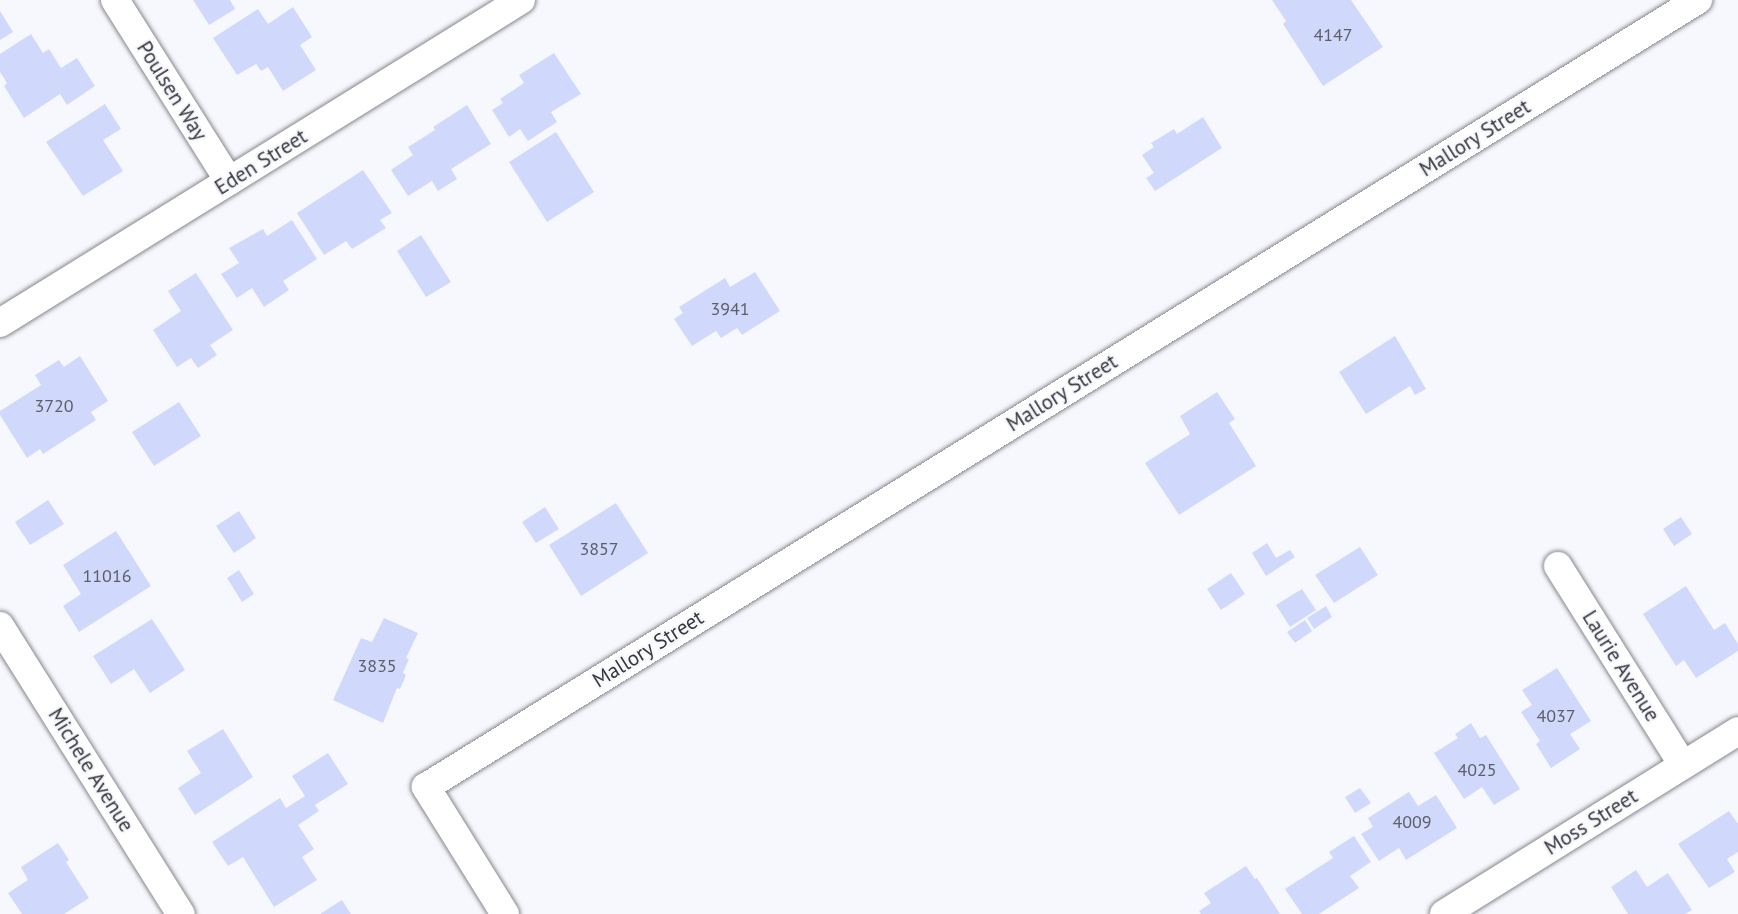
<!DOCTYPE html>
<style>
body{margin:0}
#map{position:relative;width:1738px;height:914px;overflow:hidden;background:#f7f8fe;font-family:"PT Sans",sans-serif}
div>[style]{position:absolute}
.building>*{inset:0;background:#d0d9fb}
.roads{filter:drop-shadow(0 0 2px #86878c) drop-shadow(0 0 2px #86878c)}
.minor>*{height:28px;margin:-14px;padding:0 14px;transform-origin:14px;border-radius:14px;background:#fff}
span{translate:-50% -50%;white-space:nowrap;text-align:center;line-height:1.15;-webkit-text-stroke:4.5px #f7f8fe;paint-order:stroke}
.number-label{font-size:18px;color:#5c5f6a}
.number-label span{-webkit-text-stroke-width:0}
.street-label{font-size:21px;color:#363639}
</style>
<div id="map">
<div class="building">
<i style="clip-path:polygon(193px 0,230px 0,235px 9px,209px 25px)"></i>
<i style="clip-path:polygon(1272px 0,1351px 0,1383px 47px,1323px 86px,1283px 24px,1286px 21px)"></i>
<i style="clip-path:polygon(293px 7px,312px 37px,300px 45px,316px 70px,283px 91px,268px 67px,261px 71px,256px 64px,237px 75px,213px 38px,258px 9px,268px 24px)"></i>
<i style="clip-path:polygon(0 11px,13px 32px,0 40px)"></i>
<i style="clip-path:polygon(31px 34px,43px 53px,49px 49px,61px 68px,77px 58px,95px 86px,67px 105px,60px 94px,24px 118px,4px 86px,7px 83px,0 72px,0 54px)"></i>
<i style="clip-path:polygon(554px 53px,581px 94px,551px 112px,557px 122px,528px 141px,520px 129px,509px 137px,492px 110px,503px 103px,500px 99px,524px 83px,519px 75px)"></i>
<i style="clip-path:polygon(105px 104px,121px 129px,103px 140px,123px 171px,83px 196px,46px 142px)"></i>
<i style="clip-path:polygon(467px 105px,491px 144px,451px 169px,457px 179px,438px 191px,432px 181px,408px 196px,391px 170px,413px 155px,408px 147px,435px 130px,433px 127px)"></i>
<i style="clip-path:polygon(1203px 117px,1222px 148px,1155px 191px,1146px 178px,1154px 173px,1142px 155px,1154px 147px,1151px 143px,1174px 129px,1177px 134px)"></i>
<i style="clip-path:polygon(556px 132px,594px 192px,547px 222px,509px 162px)"></i>
<i style="clip-path:polygon(363px 170px,392px 213px,380px 220px,386px 228px,352px 249px,346px 241px,324px 255px,297px 213px)"></i>
<i style="clip-path:polygon(292px 220px,317px 259px,283px 281px,289px 290px,264px 307px,252px 288px,237px 298px,221px 274px,239px 263px,229px 248px,263px 229px,267px 236px)"></i>
<i style="clip-path:polygon(421px 235px,451px 282px,426px 297px,397px 251px)"></i>
<i style="clip-path:polygon(755px 272px,780px 311px,742px 335px,737px 328px,721px 338px,716px 331px,692px 346px,674px 319px,683px 313px,679px 307px,725px 278px,730px 287px)"></i>
<i style="clip-path:polygon(196px 273px,233px 330px,210px 345px,217px 355px,198px 368px,191px 358px,177px 367px,153px 330px,181px 311px,168px 291px)"></i>
<i style="clip-path:polygon(1395px 336px,1426px 389px,1415px 395px,1410px 386px,1366px 414px,1339px 372px)"></i>
<i style="clip-path:polygon(80px 356px,108px 401px,91px 412px,96px 420px,43px 454px,40px 449px,27px 458px,0 415px,0 411px,41px 385px,35px 375px,59px 360px,64px 367px)"></i>
<i style="clip-path:polygon(1217px 392px,1235px 419px,1229px 423px,1256px 466px,1179px 515px,1145px 463px,1190px 434px,1180px 416px)"></i>
<i style="clip-path:polygon(179px 402px,201px 436px,154px 466px,132px 432px)"></i>
<i style="clip-path:polygon(48px 500px,64px 524px,30px 545px,15px 522px)"></i>
<i style="clip-path:polygon(616px 503px,648px 553px,581px 596px,549px 545px)"></i>
<i style="clip-path:polygon(545px 507px,559px 529px,536px 543px,522px 522px)"></i>
<i style="clip-path:polygon(239px 511px,256px 538px,234px 553px,216px 526px)"></i>
<i style="clip-path:polygon(1681px 517px,1692px 534px,1674px 546px,1663px 529px)"></i>
<i style="clip-path:polygon(116px 531px,151px 586px,79px 632px,63px 606px,81px 594px,63px 565px)"></i>
<i style="clip-path:polygon(1267px 543px,1276px 558px,1290px 550px,1295px 557px,1266px 576px,1252px 553px)"></i>
<i style="clip-path:polygon(1360px 547px,1378px 575px,1334px 603px,1315px 575px)"></i>
<i style="clip-path:polygon(239px 570px,254px 594px,242px 602px,227px 578px)"></i>
<i style="clip-path:polygon(1231px 573px,1245px 594px,1221px 610px,1207px 589px)"></i>
<i style="clip-path:polygon(1686px 586px,1714px 630px,1725px 623px,1738px 644px,1738px 651px,1696px 678px,1684px 660px,1676px 666px,1643px 614px)"></i>
<i style="clip-path:polygon(1302px 589px,1316px 610px,1290px 627px,1276px 605px)"></i>
<i style="clip-path:polygon(1326px 606px,1332px 617px,1314px 629px,1307px 618px)"></i>
<i style="clip-path:polygon(384px 618px,418px 633px,406px 658px,409px 659px,403px 673px,406px 675px,400px 689px,397px 688px,383px 723px,333px 700px,361px 638px,372px 642px)"></i>
<i style="clip-path:polygon(152px 619px,185px 670px,150px 693px,134px 669px,111px 684px,93px 656px)"></i>
<i style="clip-path:polygon(1305px 620px,1312px 631px,1295px 643px,1287px 632px)"></i>
<i style="clip-path:polygon(1557px 668px,1591px 721px,1570px 734px,1580px 749px,1551px 768px,1536px 744px,1540px 741px,1521px 712px,1532px 705px,1522px 690px)"></i>
<i style="clip-path:polygon(1471px 723px,1480px 738px,1486px 735px,1520px 789px,1494px 805px,1482px 787px,1464px 799px,1434px 753px,1458px 738px,1455px 734px)"></i>
<i style="clip-path:polygon(223px 729px,253px 777px,195px 815px,178px 788px,201px 773px,187px 751px)"></i>
<i style="clip-path:polygon(328px 753px,348px 784px,315px 805px,319px 811px,298px 825px,314px 849px,302px 857px,317px 880px,274px 907px,243px 857px,228px 866px,212px 842px,280px 798px,286px 808px,305px 796px,292px 776px)"></i>
<i style="clip-path:polygon(1360px 788px,1371px 803px,1355px 813px,1345px 797px)"></i>
<i style="clip-path:polygon(1409px 792px,1418px 806px,1436px 795px,1457px 828px,1406px 860px,1399px 848px,1379px 861px,1361px 834px,1373px 827px,1368px 818px)"></i>
<i style="clip-path:polygon(1729px 811px,1738px 824px,1738px 852px,1727px 859px,1735px 872px,1709px 888px,1678px 844px)"></i>
<i style="clip-path:polygon(1354px 836px,1371px 862px,1350px 876px,1359px 888px,1319px 914px,1302px 914px,1285px 889px,1333px 858px,1329px 852px)"></i>
<i style="clip-path:polygon(58px 843px,69px 860px,66px 862px,89px 898px,64px 914px,22px 914px,8px 893px,28px 880px,21px 867px)"></i>
<i style="clip-path:polygon(1246px 866px,1255px 879px,1257px 878px,1280px 914px,1201px 914px,1199px 911px,1211px 903px,1204px 893px)"></i>
<i style="clip-path:polygon(1636px 870px,1647px 887px,1668px 873px,1692px 910px,1685px 914px,1628px 914px,1611px 887px)"></i>
<i style="clip-path:polygon(342px 900px,351px 914px,320px 914px)"></i>
</div>
<div class="roads">
<div class="minor">
<i style="left:115px;top:0;width:214px;rotate:57.8deg"></i>
<i style="left:0;top:323px;width:613px;rotate:-31.8deg"></i>
<i style="left:1558px;top:566px;width:235px;rotate:57.9deg"></i>
<i style="left:0;top:626px;width:340px;rotate:57.9deg"></i>
<i style="left:505px;top:914px;width:150px;rotate:-121.9deg"></i>
<i style="left:426px;top:787px;width:1496px;rotate:-31.75deg"></i>
<i style="left:1444px;top:914px;width:346px;rotate:-31.9deg"></i>
</div>
</div>
<div class="number-label">
<span style="left:1333px;top:35px">4147</span>
<span style="left:730px;top:309px">3941</span>
<span style="left:54px;top:406px">3720</span>
<span style="left:599px;top:549px">3857</span>
<span style="left:107px;top:576px">11016</span>
<span style="left:377px;top:666px">3835</span>
<span style="left:1556px;top:716px">4037</span>
<span style="left:1477px;top:770px">4025</span>
<span style="left:1412px;top:822px">4009</span>
</div>
<div class="street-label">
<span style="left:172px;top:91px;rotate:58deg">Poulsen Way</span>
<span style="left:1475px;top:138px;rotate:-32deg">Mallory Street</span>
<span style="left:261px;top:162px;rotate:-32deg">Eden Street</span>
<span style="left:1062px;top:393px;rotate:-32deg">Mallory Street</span>
<span style="left:648px;top:649px;rotate:-32deg">Mallory Street</span>
<span style="left:1621px;top:666px;rotate:58deg">Laurie Avenue</span>
<span style="left:91px;top:770px;rotate:58deg">Michele Avenue</span>
<span style="left:1591px;top:822px;rotate:-32deg">Moss Street</span>
</div>
</div>
